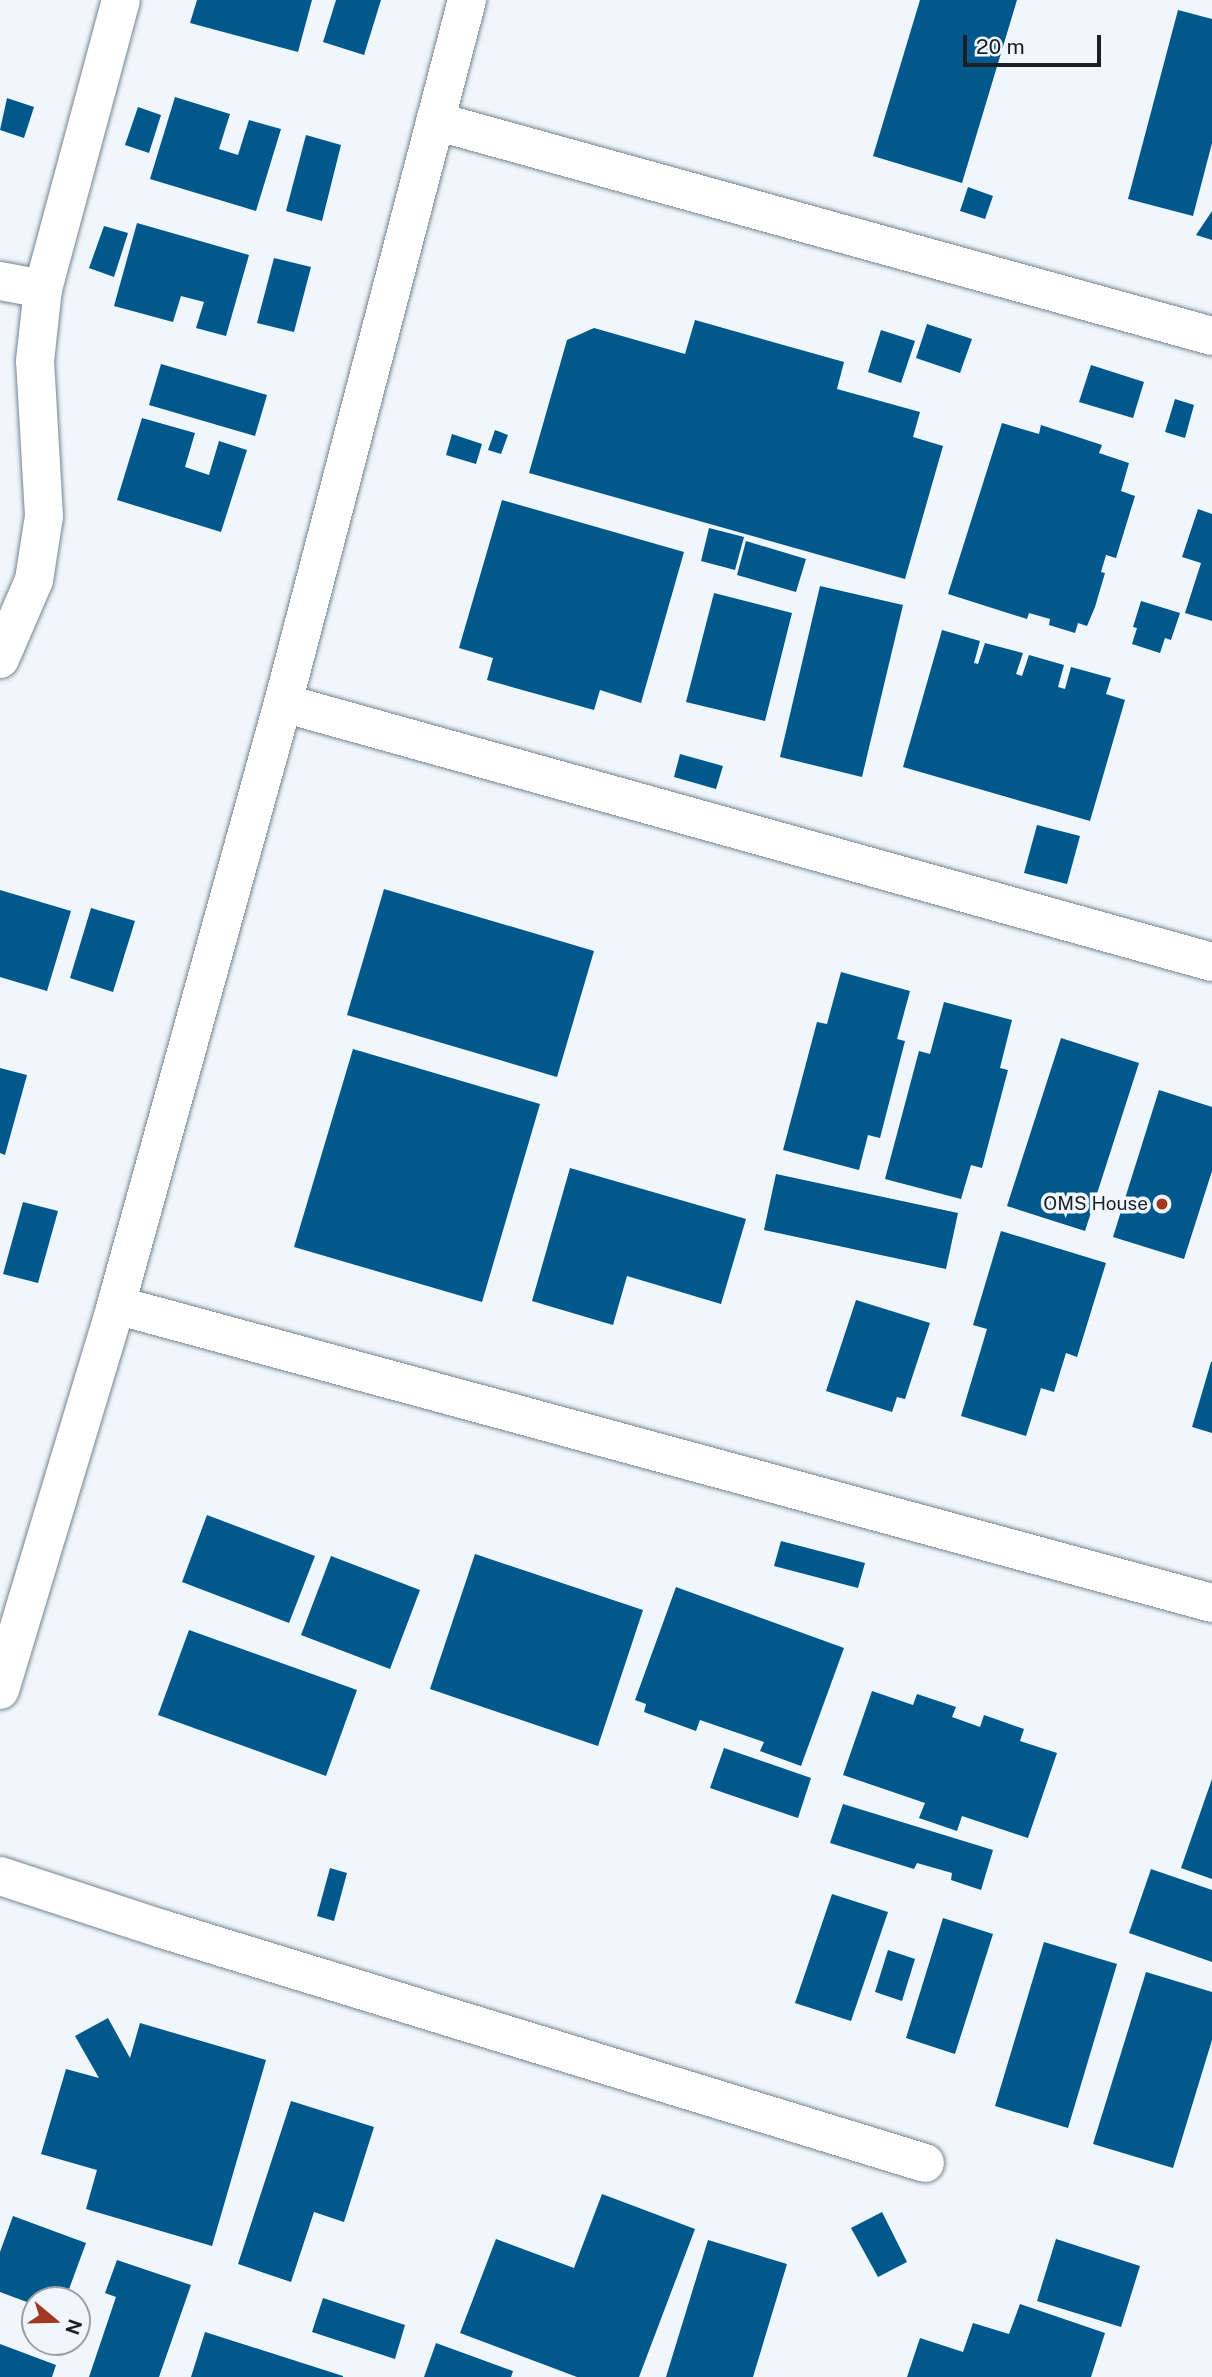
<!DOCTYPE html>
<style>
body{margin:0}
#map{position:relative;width:1212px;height:2377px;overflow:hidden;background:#f0f7fc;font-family:"Public Sans",sans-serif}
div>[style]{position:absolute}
.building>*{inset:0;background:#00588c}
.roads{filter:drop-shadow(0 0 2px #768491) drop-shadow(0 0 2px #768491)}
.minor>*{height:38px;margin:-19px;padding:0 19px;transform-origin:19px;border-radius:19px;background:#fff}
.dots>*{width:19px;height:19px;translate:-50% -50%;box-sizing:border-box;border:4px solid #f0f7fc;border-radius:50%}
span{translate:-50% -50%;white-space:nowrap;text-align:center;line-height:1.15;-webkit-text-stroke:7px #f0f7fc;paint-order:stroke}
.poi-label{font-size:19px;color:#1b2025}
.right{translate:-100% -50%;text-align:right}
.north{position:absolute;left:21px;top:2286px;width:70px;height:70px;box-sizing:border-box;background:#f0f7fc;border:2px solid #9ba1a6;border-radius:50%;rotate:109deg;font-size:19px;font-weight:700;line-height:28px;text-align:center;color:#1b2025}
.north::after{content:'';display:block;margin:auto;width:24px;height:32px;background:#a13821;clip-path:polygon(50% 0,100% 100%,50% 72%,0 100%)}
.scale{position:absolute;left:963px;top:35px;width:138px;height:32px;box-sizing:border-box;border:4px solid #1b2025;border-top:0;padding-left:9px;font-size:21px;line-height:24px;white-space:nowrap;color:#1b2025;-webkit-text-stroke:5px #f0f7fc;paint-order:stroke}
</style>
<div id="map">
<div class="building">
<i style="clip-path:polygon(197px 0,312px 0,298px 52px,190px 23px)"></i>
<i style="clip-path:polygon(336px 0,381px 0,364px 55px,323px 42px)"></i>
<i style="clip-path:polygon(920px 0,1017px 0,962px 183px,873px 156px)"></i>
<i style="clip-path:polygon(1178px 10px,1212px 19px,1212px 143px,1193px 216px,1128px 199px)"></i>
<i style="clip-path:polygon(175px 97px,230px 114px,219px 149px,238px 155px,249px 120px,281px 129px,256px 211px,150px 179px)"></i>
<i style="clip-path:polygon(7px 98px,34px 107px,24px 138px,0 130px)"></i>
<i style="clip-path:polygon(138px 107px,161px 115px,149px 153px,125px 145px)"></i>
<i style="clip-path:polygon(306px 135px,341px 145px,322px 221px,286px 211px)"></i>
<i style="clip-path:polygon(968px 187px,993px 196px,985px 219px,960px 211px)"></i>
<i style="clip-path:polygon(1212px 211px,1212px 240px,1196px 235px)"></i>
<i style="clip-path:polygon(137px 223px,249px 255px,226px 336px,196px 328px,204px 302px,181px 296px,173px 322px,114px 306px)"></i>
<i style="clip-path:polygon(104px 226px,128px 233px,114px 277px,89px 268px)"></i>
<i style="clip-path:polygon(274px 258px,311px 267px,294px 332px,257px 323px)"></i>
<i style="clip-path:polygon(695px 320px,844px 362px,837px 389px,920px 412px,913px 437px,943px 446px,905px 579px,529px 473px,567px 340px,594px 328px,685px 354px)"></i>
<i style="clip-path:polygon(927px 324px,972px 339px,960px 373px,916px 358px)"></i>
<i style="clip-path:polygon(881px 330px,915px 341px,901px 383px,868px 372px)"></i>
<i style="clip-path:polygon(161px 364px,267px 395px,255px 436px,149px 405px)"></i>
<i style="clip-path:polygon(1091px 365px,1144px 382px,1133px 418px,1079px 402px)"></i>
<i style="clip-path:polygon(1175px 399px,1194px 405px,1185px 438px,1165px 432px)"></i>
<i style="clip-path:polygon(142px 418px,195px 433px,185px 467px,209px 475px,219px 441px,247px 450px,221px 532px,117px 500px)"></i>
<i style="clip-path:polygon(1002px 423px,1039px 434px,1041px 425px,1102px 445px,1099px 453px,1129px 463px,1121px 491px,1135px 496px,1116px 558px,1106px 555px,1101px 572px,1105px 573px,1095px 607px,1087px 626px,1078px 623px,1075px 633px,1049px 625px,1050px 619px,1029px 613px,1027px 619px,948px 594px)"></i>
<i style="clip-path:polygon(495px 430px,508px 435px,501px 454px,488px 450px)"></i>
<i style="clip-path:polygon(452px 434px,482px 444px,476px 464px,446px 455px)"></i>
<i style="clip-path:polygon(502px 500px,684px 552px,641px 703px,600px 690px,594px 710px,487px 680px,493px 658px,459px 648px)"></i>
<i style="clip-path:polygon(1198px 509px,1212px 514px,1212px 621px,1185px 613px,1201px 563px,1182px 557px)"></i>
<i style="clip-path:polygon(709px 528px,744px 537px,735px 570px,701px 561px)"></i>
<i style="clip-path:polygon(746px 541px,806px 559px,796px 592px,737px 575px)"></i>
<i style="clip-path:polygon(820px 586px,903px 605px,862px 777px,780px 757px)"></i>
<i style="clip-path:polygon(714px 593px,792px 613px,765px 721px,686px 702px)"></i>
<i style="clip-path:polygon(1141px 601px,1180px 613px,1171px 640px,1165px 638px,1160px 653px,1132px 644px,1137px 628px,1133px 627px)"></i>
<i style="clip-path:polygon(942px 630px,980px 641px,974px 663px,978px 664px,985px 643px,1023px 653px,1016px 674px,1022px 676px,1029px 655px,1064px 665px,1058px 687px,1065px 689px,1071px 667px,1111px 678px,1106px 694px,1125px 700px,1090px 821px,903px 767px)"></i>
<i style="clip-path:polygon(680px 754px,723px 766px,716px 789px,674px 777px)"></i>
<i style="clip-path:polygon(1037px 825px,1080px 836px,1067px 884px,1024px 873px)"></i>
<i style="clip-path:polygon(384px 889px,594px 951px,557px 1077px,347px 1015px)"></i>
<i style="clip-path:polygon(0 890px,71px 911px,47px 991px,0 977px)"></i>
<i style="clip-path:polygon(91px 908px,135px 921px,113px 992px,70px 978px)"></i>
<i style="clip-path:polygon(841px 972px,910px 991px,897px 1039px,905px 1041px,880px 1138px,868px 1135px,859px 1170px,783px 1150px,817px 1022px,827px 1024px)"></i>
<i style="clip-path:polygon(944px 1002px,1012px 1020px,1000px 1068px,1008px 1070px,982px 1168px,971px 1165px,961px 1199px,885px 1179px,919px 1051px,930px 1054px)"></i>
<i style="clip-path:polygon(1061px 1038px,1139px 1063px,1085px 1231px,1007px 1206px)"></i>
<i style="clip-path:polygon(353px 1049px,540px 1104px,482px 1302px,294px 1247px)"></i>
<i style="clip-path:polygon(0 1068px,27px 1075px,5px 1155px,0 1153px)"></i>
<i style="clip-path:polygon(1159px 1090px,1212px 1107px,1212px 1171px,1184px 1259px,1113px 1237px)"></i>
<i style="clip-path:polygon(570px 1168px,746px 1219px,721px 1304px,627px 1276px,613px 1325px,532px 1301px)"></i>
<i style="clip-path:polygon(776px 1174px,958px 1213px,946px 1269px,764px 1230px)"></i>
<i style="clip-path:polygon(23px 1202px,58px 1211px,38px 1283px,3px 1274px)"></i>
<i style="clip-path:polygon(1001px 1231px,1106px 1263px,1077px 1357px,1066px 1353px,1054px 1392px,1041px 1388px,1026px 1436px,961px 1416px,987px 1329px,973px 1325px)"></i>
<i style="clip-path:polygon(856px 1300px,930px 1323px,905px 1399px,897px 1397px,892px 1412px,826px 1391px)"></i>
<i style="clip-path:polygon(1211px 1362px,1212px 1362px,1212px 1433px,1192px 1427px)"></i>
<i style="clip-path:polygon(207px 1515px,315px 1556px,289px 1623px,182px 1582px)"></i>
<i style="clip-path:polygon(781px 1541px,865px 1563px,858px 1588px,774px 1566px)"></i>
<i style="clip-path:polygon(475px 1554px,643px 1610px,598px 1746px,430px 1689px)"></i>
<i style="clip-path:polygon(331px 1556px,420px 1590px,390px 1669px,301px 1635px)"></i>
<i style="clip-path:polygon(676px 1587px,844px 1648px,801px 1766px,760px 1751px,764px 1742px,700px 1720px,696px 1731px,644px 1712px,646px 1704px,635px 1700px)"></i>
<i style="clip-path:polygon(189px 1630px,357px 1690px,326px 1776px,158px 1715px)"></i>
<i style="clip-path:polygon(872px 1691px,913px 1705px,917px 1694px,956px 1707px,952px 1717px,980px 1727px,984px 1715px,1024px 1729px,1020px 1741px,1057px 1753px,1028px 1838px,962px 1816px,957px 1831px,919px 1818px,925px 1803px,843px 1775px)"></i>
<i style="clip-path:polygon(724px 1748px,811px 1778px,798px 1818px,710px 1788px)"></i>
<i style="clip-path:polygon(1212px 1779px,1212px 1879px,1181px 1868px)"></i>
<i style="clip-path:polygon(843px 1804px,993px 1850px,981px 1890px,951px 1880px,952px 1873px,917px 1863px,914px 1869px,830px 1843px)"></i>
<i style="clip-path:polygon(330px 1868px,347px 1873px,334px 1921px,317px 1916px)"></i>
<i style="clip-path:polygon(1151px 1869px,1212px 1890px,1212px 1962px,1129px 1933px)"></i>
<i style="clip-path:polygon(832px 1894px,888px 1912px,851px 2021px,795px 2003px)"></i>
<i style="clip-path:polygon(943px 1918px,993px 1934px,955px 2054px,906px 2038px)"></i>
<i style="clip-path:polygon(1044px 1942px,1117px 1964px,1068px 2128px,995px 2106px)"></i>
<i style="clip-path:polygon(888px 1950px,915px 1959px,902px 2001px,875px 1992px)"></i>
<i style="clip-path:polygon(1146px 1972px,1212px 1992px,1212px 2040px,1173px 2168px,1093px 2144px)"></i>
<i style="clip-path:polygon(108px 2018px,130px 2058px,140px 2023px,266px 2060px,212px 2246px,86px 2209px,97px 2170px,41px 2154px,66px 2069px,99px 2078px,75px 2036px)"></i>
<i style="clip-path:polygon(291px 2101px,374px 2127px,344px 2222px,314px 2212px,291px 2282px,238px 2264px)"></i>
<i style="clip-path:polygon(602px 2194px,695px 2229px,639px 2377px,577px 2377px,460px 2333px,496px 2239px,574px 2268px)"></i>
<i style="clip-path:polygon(882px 2212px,907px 2262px,878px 2277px,851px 2228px)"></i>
<i style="clip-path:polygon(13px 2216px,86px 2243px,65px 2300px,35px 2300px,35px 2305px,0 2292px,0 2252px)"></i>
<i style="clip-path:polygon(1056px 2239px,1140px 2266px,1121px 2327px,1037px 2301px)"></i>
<i style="clip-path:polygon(708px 2240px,787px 2264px,753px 2377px,666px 2377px)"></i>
<i style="clip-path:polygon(117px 2260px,191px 2285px,159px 2377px,89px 2377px,116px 2297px,105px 2293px)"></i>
<i style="clip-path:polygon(323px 2298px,405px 2325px,395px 2359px,312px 2332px)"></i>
<i style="clip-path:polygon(1020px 2304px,1105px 2333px,1091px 2377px,907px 2377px,920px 2338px,963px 2352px,973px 2323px,1009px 2334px)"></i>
<i style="clip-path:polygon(205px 2332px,343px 2376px,343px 2377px,191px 2377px)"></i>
<i style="clip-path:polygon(436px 2343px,513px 2371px,511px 2377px,424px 2377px)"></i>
<i style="clip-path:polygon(0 2344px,56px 2365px,52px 2377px,0 2377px)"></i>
</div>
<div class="roads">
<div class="minor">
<i style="left:435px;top:121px;width:806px;rotate:15.47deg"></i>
<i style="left:0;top:281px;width:44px;rotate:10.5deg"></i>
<i style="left:0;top:659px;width:86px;rotate:-66.7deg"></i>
<i style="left:34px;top:580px;width:65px;rotate:-81.1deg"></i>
<i style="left:44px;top:516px;width:155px;rotate:-93.3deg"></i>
<i style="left:35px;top:361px;width:72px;rotate:-83.7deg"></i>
<i style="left:43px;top:289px;width:299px;rotate:-74.9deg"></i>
<i style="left:283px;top:703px;width:964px;rotate:15.58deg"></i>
<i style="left:116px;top:1305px;width:1136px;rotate:15.21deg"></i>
<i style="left:0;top:1690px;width:402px;rotate:-73.2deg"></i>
<i style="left:116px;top:1305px;width:625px;rotate:-74.5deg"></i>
<i style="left:283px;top:703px;width:727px;rotate:-75.33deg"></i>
<i style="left:0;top:1876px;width:170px;rotate:18.1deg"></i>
<i style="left:162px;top:1929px;width:798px;rotate:17.05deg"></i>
</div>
</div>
<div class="dots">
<i style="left:1162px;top:1204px;background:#a13821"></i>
</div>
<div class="poi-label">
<span class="right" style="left:1148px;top:1204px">OMS House</span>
</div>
<div class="north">N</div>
<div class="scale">20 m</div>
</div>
